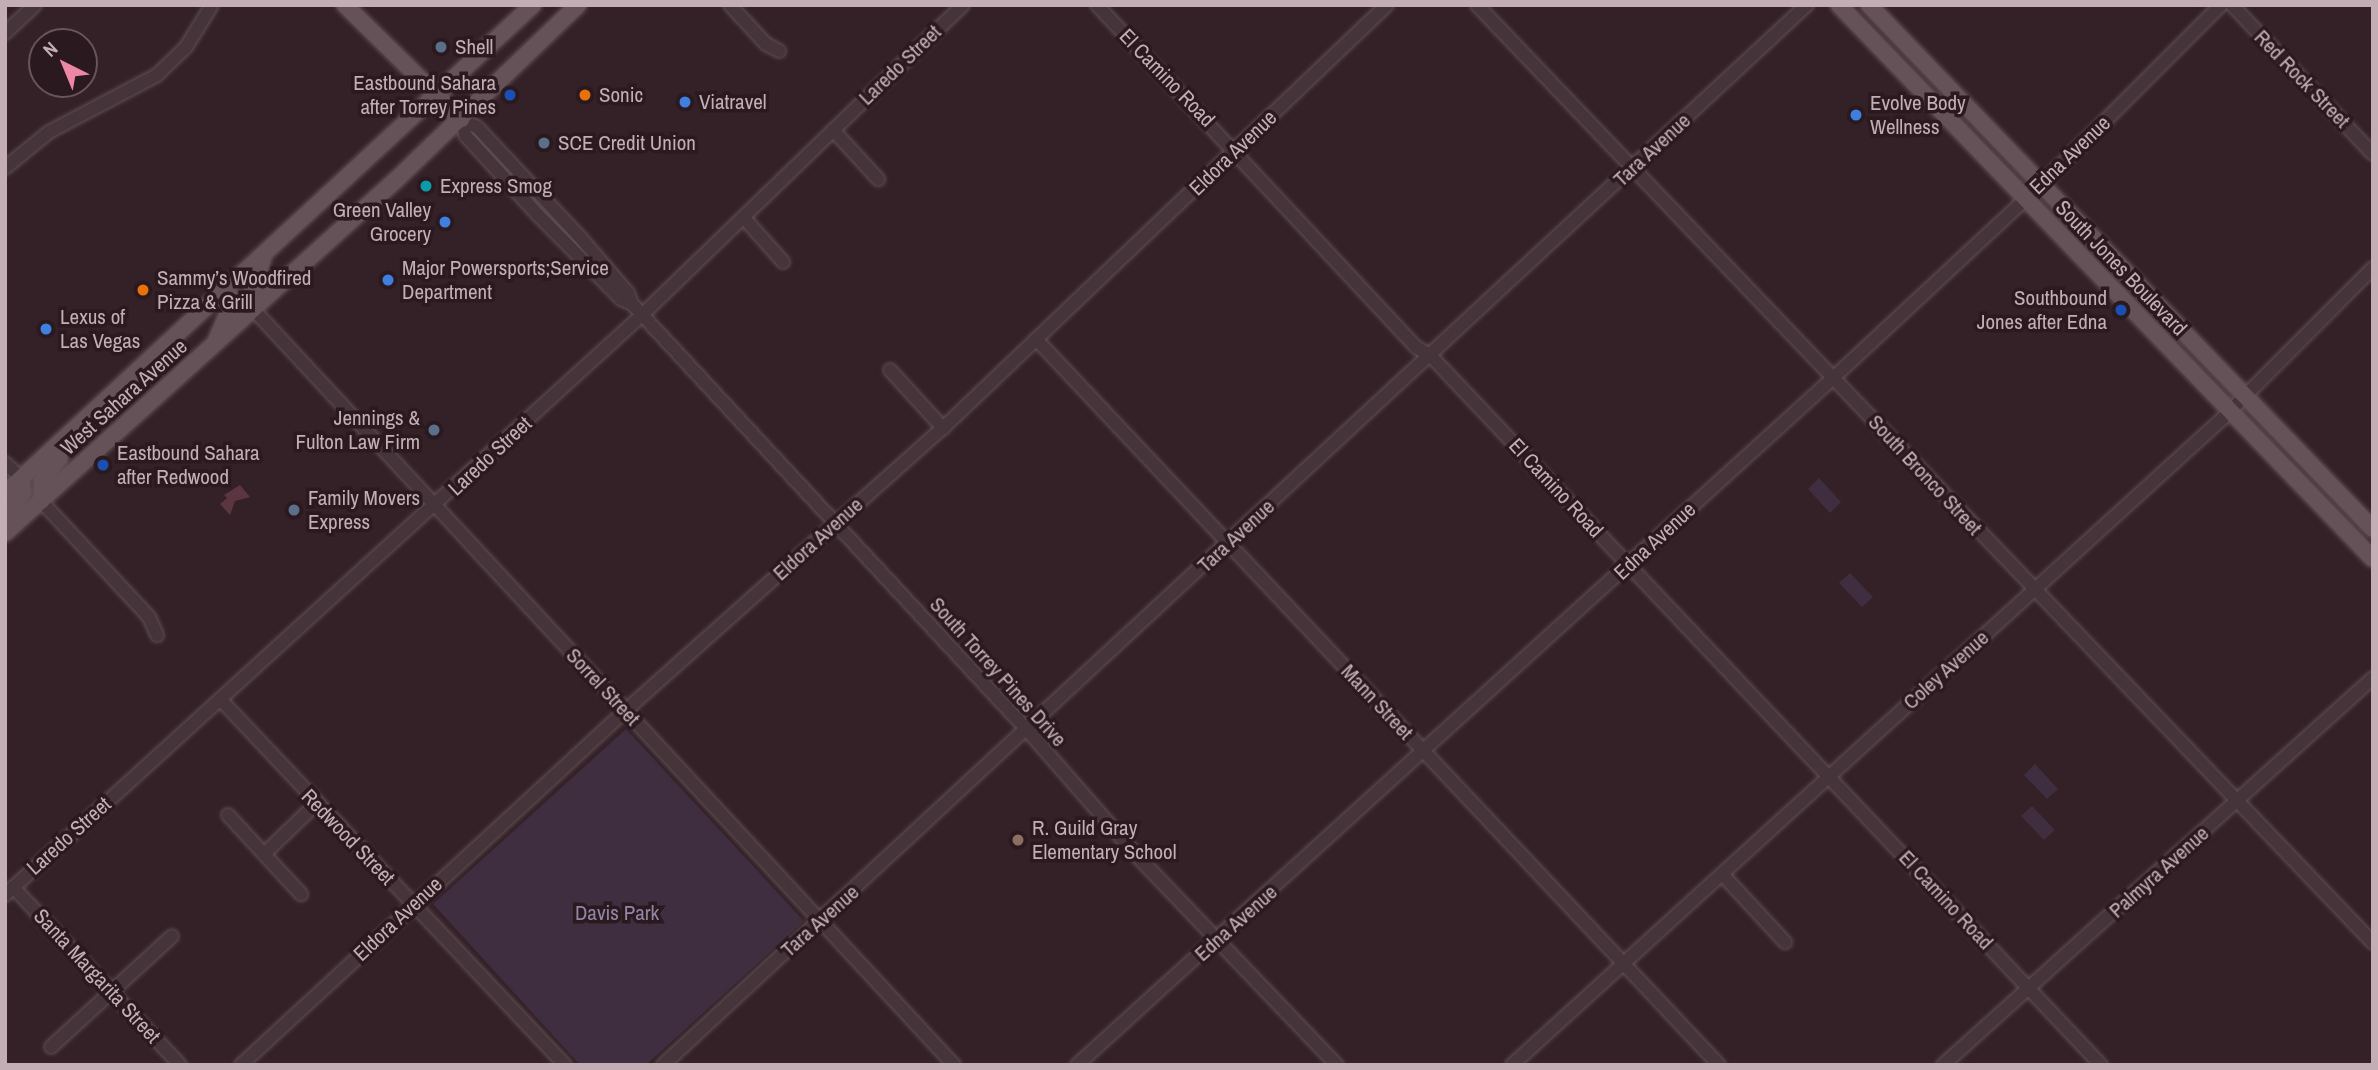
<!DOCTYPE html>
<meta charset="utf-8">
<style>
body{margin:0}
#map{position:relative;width:2378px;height:1070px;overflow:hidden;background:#342127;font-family:"Archivo Narrow",sans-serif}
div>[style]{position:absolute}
.green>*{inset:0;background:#3f2e40}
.water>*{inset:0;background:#5b3641}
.roads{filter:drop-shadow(0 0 2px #604f54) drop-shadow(0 0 2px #604f54)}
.minor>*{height:12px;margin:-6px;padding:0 6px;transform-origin:6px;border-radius:6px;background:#45343a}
.major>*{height:16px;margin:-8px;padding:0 8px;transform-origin:8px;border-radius:8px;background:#655258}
.dots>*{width:19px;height:19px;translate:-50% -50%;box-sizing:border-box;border:4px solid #2a1a1f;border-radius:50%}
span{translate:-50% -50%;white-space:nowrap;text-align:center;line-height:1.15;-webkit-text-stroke:7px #2a1a1f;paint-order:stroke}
.poi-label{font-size:21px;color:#c2aeb4}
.left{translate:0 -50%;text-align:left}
.right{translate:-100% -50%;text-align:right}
.street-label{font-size:21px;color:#c2aeb4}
.park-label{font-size:21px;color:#9186a6}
.frame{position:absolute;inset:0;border:7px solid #c2aeb4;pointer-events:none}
.north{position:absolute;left:28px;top:28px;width:70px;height:70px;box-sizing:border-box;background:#2a1a1f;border:2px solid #67555b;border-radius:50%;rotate:317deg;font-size:19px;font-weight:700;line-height:28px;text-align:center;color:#c2aeb4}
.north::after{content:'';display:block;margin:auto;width:24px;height:32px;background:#ee87a5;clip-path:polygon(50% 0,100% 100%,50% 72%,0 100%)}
</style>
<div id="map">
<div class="green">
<i style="clip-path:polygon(1819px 478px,1841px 502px,1830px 513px,1808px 489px)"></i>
<i style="clip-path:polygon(1850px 573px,1873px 597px,1862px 607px,1839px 583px)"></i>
<i style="clip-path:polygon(626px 729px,804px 921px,646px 1065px,580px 1065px,433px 904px)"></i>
<i style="clip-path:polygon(2035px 764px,2058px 789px,2047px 799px,2024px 775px)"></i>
<i style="clip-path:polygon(2032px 806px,2055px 830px,2044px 840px,2021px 816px)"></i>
</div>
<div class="water">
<i style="clip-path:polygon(240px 485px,250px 497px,235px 501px,230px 515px,220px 504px,227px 498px,224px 495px)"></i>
</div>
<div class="roads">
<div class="minor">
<i style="left:730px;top:5px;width:53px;rotate:47.3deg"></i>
<i style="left:766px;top:44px;width:15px;rotate:28deg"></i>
<i style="left:1097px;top:5px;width:468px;rotate:47deg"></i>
<i style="left:1416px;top:347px;width:16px;rotate:30deg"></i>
<i style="left:1430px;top:355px;width:977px;rotate:46.62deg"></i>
<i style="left:1477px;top:5px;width:1297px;rotate:46.31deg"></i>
<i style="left:2232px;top:5px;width:205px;rotate:46.6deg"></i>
<i style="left:5px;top:33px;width:41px;rotate:-43deg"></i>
<i style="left:461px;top:119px;width:18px;rotate:74deg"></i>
<i style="left:466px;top:136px;width:107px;rotate:47.7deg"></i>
<i style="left:538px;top:215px;width:118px;rotate:45.3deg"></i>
<i style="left:621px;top:299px;width:12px;rotate:24deg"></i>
<i style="left:632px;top:304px;width:582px;rotate:47.16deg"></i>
<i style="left:1028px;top:731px;width:167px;rotate:48.9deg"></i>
<i style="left:1138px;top:857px;width:288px;rotate:46.3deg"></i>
<i style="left:461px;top:119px;width:18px;rotate:27deg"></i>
<i style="left:477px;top:127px;width:149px;rotate:46.9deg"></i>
<i style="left:579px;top:236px;width:75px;rotate:49.3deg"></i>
<i style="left:628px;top:293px;width:12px;rotate:70deg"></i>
<i style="left:833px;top:130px;width:67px;rotate:47.4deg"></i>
<i style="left:5px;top:168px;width:57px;rotate:-39.3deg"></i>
<i style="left:49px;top:132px;width:122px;rotate:-27.8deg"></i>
<i style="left:157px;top:75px;width:40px;rotate:-44deg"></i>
<i style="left:186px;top:47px;width:49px;rotate:-58.2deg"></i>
<i style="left:744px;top:218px;width:59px;rotate:48.4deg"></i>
<i style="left:253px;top:309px;width:1031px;rotate:47.16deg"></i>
<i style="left:1036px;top:339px;width:997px;rotate:46.75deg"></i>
<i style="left:890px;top:370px;width:79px;rotate:47.6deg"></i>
<i style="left:5px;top:463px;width:23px;rotate:43deg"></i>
<i style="left:41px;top:501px;width:158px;rotate:47deg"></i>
<i style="left:149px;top:617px;width:20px;rotate:66deg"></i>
<i style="left:220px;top:699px;width:503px;rotate:46.69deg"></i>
<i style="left:228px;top:815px;width:108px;rotate:47.3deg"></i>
<i style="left:264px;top:854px;width:72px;rotate:-43.9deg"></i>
<i style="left:1722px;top:874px;width:93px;rotate:47.2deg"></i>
<i style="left:13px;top:887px;width:244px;rotate:46.8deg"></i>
<i style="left:5px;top:895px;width:861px;rotate:-42.32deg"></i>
<i style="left:642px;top:315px;width:446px;rotate:-44deg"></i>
<i style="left:51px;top:1047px;width:164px;rotate:-42.5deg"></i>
<i style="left:241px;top:1065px;width:522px;rotate:-42.67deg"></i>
<i style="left:625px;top:711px;width:426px;rotate:-41.7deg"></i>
<i style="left:943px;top:428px;width:613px;rotate:-43.61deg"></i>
<i style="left:663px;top:1065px;width:1560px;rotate:-42.82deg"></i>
<i style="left:1077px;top:1065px;width:1022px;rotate:-42.26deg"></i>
<i style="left:1833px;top:378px;width:292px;rotate:-42.9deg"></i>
<i style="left:2047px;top:179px;width:246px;rotate:-45deg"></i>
<i style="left:1512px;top:1065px;width:961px;rotate:-42.3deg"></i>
<i style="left:2223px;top:418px;width:212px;rotate:-45deg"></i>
<i style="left:1943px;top:1065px;width:579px;rotate:-41.99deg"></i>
</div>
<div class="major">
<i style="left:345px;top:5px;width:163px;rotate:44.5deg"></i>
<i style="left:1839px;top:5px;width:769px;rotate:46.05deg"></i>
<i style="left:1869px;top:5px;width:727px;rotate:46.11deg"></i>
<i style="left:253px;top:309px;width:11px;rotate:-105deg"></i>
<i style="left:250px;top:298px;width:42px;rotate:-72deg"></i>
<i style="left:216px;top:341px;width:40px;rotate:-66.6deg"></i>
<i style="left:232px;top:304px;width:15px;rotate:-106deg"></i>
<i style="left:5px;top:493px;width:719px;rotate:-42.75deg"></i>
<i style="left:41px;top:501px;width:21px;rotate:-87deg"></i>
<i style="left:42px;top:480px;width:28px;rotate:-51deg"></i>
<i style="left:5px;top:518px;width:32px;rotate:-55deg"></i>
<i style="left:23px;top:492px;width:13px;rotate:-94deg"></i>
<i style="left:5px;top:533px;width:530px;rotate:-42.09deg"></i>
<i style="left:398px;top:178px;width:250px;rotate:-43.9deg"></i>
</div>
</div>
<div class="dots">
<i style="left:441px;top:47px;background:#5c6f8a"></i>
<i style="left:510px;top:95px;background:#1a4fb4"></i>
<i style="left:585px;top:95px;background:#e8710a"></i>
<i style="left:685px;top:102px;background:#3f7fe0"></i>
<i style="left:1856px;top:115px;background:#3f7fe0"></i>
<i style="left:544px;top:143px;background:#5c6f8a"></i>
<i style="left:426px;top:186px;background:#0f9aa8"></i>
<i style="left:445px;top:222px;background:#3f7fe0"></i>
<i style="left:388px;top:280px;background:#3f7fe0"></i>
<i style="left:143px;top:290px;background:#e8710a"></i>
<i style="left:2121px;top:310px;background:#1a4fb4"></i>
<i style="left:46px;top:329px;background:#3f7fe0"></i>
<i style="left:434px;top:430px;background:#5c6f8a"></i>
<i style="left:103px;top:465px;background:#1a4fb4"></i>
<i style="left:294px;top:510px;background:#5c6f8a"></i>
<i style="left:1018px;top:840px;background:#8d6e63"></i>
</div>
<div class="poi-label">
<span class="left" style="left:455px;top:47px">Shell</span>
<span class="right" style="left:496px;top:95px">Eastbound Sahara<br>after Torrey Pines</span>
<span class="left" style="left:599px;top:95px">Sonic</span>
<span class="left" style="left:699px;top:102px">Viatravel</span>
<span class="left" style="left:1870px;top:115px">Evolve Body<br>Wellness</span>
<span class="left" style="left:558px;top:143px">SCE Credit Union</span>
<span class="left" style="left:440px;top:186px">Express Smog</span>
<span class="right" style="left:431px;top:222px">Green Valley<br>Grocery</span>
<span class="left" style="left:402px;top:280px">Major Powersports;Service<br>Department</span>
<span class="left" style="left:157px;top:290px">Sammy’s Woodfired<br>Pizza &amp; Grill</span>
<span class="right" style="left:2107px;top:310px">Southbound<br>Jones after Edna</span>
<span class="left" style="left:60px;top:329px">Lexus of<br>Las Vegas</span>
<span class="right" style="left:420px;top:430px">Jennings &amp;<br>Fulton Law Firm</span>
<span class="left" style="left:117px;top:465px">Eastbound Sahara<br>after Redwood</span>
<span class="left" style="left:308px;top:510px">Family Movers<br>Express</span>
<span class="left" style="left:1032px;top:840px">R. Guild Gray<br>Elementary School</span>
</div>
<div class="street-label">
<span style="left:900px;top:65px;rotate:-44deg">Laredo Street</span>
<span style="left:1167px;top:78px;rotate:46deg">El Camino Road</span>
<span style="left:2302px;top:79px;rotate:46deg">Red Rock Street</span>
<span style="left:1652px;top:150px;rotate:-43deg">Tara Avenue</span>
<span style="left:1233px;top:153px;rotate:-44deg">Eldora Avenue</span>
<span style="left:2070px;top:155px;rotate:-44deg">Edna Avenue</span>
<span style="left:2121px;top:268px;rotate:46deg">South Jones Boulevard</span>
<span style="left:124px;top:397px;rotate:-42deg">West Sahara Avenue</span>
<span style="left:490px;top:456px;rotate:-43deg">Laredo Street</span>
<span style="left:1925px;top:475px;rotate:47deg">South Bronco Street</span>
<span style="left:1556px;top:488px;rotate:47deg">El Camino Road</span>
<span style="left:1236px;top:536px;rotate:-43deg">Tara Avenue</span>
<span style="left:818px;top:539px;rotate:-42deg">Eldora Avenue</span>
<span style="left:1655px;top:541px;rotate:-43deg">Edna Avenue</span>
<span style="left:1946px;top:670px;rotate:-42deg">Coley Avenue</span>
<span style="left:998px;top:672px;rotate:48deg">South Torrey Pines Drive</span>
<span style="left:603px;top:687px;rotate:47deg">Sorrel Street</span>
<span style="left:1377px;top:702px;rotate:47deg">Mann Street</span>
<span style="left:69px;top:836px;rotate:-42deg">Laredo Street</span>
<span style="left:348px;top:837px;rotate:46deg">Redwood Street</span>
<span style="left:2159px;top:872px;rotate:-42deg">Palmyra Avenue</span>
<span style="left:1946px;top:900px;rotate:47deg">El Camino Road</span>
<span style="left:398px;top:919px;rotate:-43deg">Eldora Avenue</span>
<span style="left:820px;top:921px;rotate:-42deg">Tara Avenue</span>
<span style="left:1236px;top:923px;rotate:-42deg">Edna Avenue</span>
<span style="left:97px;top:976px;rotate:47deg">Santa Margarita Street</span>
</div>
<div class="park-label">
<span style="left:617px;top:913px">Davis Park</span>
</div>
<div class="frame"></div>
<div class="north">N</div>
</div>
